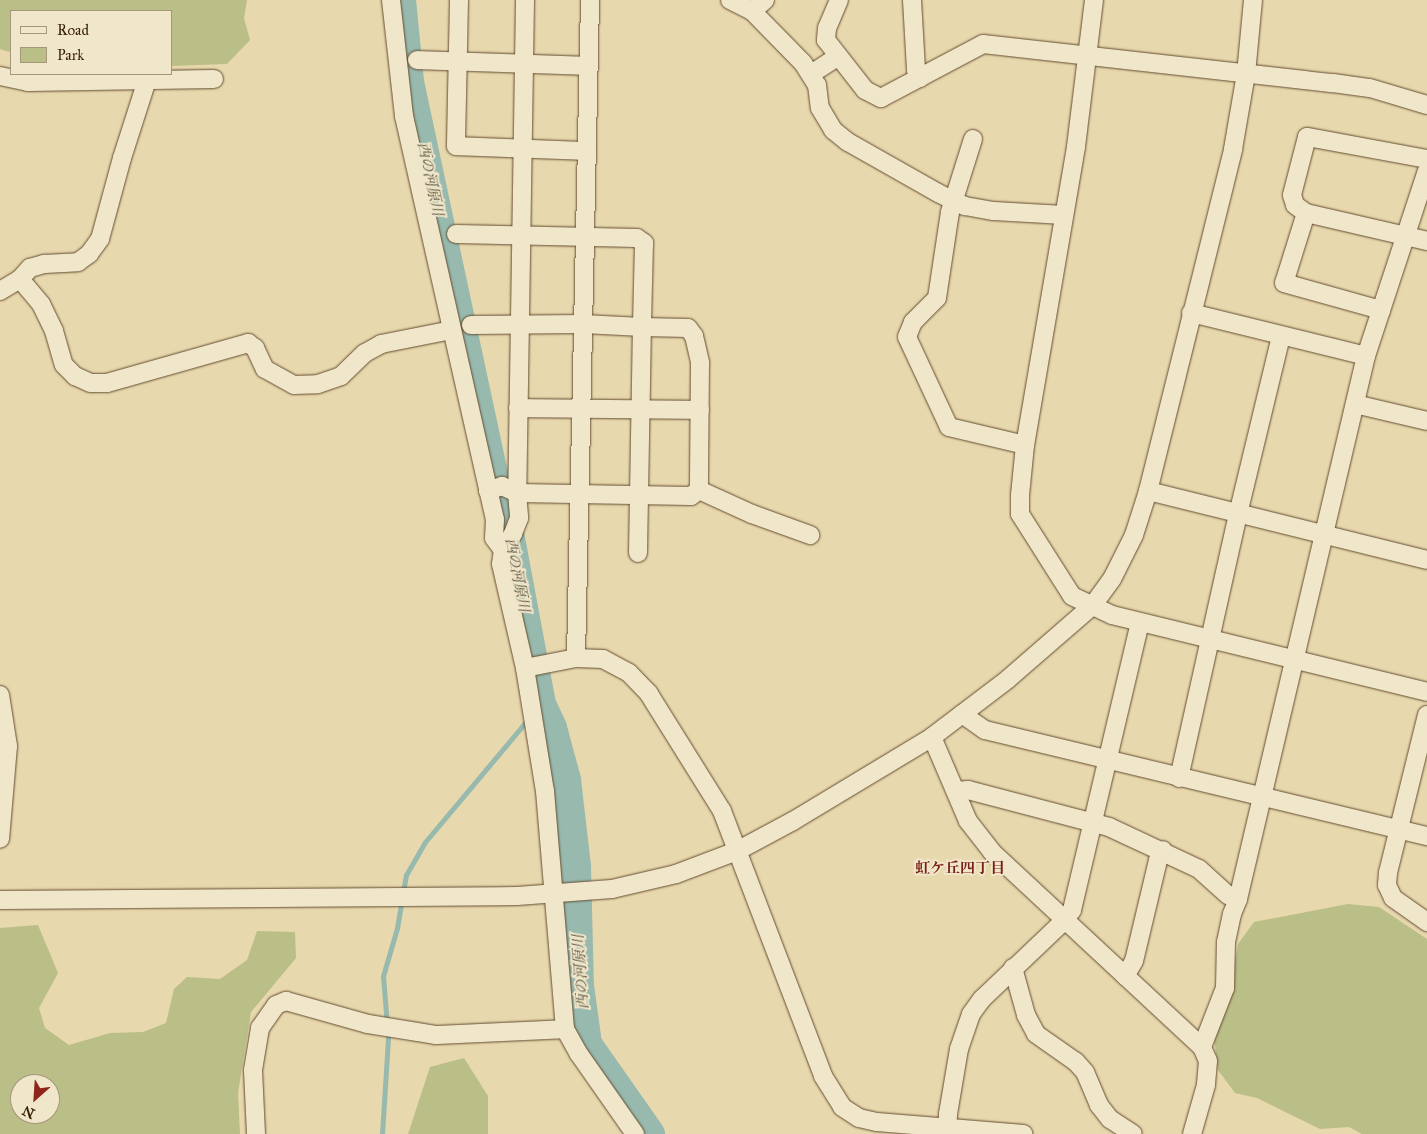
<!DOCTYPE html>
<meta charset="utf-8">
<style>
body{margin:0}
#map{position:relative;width:1427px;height:1134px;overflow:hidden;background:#e8d8ad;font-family:"IM FELL Great Primer","Noto Serif JP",serif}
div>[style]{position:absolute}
.green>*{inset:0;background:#babe87}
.stream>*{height:5px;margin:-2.5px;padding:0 2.5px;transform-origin:2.5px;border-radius:2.5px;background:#97b9ae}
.river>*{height:30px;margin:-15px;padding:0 15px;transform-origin:15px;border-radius:15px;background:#97b9ae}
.roads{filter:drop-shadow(0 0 1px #634c30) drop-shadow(0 0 1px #634c30)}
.minor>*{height:18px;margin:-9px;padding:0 9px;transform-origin:9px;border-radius:9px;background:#f0e6ca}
span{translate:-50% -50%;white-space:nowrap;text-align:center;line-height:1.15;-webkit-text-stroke:4px #f0e6ca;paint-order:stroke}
.water-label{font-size:15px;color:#544c39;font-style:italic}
.neighbourhood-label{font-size:15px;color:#7a1f14;font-weight:700}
.legend{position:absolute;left:10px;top:10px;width:162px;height:65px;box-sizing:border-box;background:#f0e6ca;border:1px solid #a6967c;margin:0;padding:6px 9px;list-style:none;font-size:15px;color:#371e07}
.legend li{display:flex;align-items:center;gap:10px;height:25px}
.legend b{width:25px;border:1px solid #a6967c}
.north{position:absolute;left:10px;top:1074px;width:50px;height:50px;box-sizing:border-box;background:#f0e6ca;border:1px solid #a6967c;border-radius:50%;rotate:206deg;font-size:14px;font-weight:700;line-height:20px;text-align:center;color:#371e07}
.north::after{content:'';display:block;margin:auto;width:18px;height:22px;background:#8f2418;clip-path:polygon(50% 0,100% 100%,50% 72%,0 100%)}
</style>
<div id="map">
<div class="green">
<i style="clip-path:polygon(0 0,247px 0,244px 18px,250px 40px,227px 64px,171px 66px,171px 11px,11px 11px,11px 52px,6px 51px,0 49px)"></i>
<i style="clip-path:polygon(1348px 904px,1379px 907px,1427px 939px,1427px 1134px,1362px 1134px,1349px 1127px,1320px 1129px,1257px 1098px,1235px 1093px,1218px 1070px,1214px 1038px,1230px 991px,1238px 944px,1254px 922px)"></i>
<i style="clip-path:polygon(evenodd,38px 925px,58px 973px,39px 1008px,45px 1028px,69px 1045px,110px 1033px,143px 1032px,166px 1023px,174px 989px,187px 977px,220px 979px,247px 960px,257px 931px,295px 932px,296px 958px,251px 1012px,238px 1093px,240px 1134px,0 1134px,0 928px,38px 925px,20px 1084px,50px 1084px,50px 1114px,20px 1114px,20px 1084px)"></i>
<i style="clip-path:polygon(464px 1058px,488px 1096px,488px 1134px,408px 1134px,430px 1067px)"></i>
</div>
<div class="stream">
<i style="left:382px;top:1134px;width:96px;rotate:-86.4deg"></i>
<i style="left:388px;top:1038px;width:62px;rotate:-94.6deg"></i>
<i style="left:383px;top:976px;width:50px;rotate:-73.7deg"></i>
<i style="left:397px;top:928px;width:54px;rotate:-80.4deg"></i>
<i style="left:406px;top:875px;width:38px;rotate:-60deg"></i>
<i style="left:425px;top:842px;width:162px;rotate:-50deg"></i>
</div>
<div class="river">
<i style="left:401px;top:0;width:82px;rotate:84.4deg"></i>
<i style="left:409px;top:82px;width:400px;rotate:77.9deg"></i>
<i style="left:493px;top:473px;width:46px;rotate:73.5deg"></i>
<i style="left:506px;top:517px;width:190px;rotate:79.4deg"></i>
<i style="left:541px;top:704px;width:26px;rotate:65deg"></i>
<i style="left:552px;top:728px;width:54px;rotate:74.9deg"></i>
<i style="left:566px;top:780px;width:88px;rotate:83.4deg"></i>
<i style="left:576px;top:867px;width:119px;rotate:88.6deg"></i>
<i style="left:579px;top:986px;width:59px;rotate:82.1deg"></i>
<i style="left:587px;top:1044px;width:110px;rotate:55deg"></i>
</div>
<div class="roads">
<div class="minor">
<i style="left:391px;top:0;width:117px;rotate:83.6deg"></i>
<i style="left:404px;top:116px;width:413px;rotate:77.3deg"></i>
<i style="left:495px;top:519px;width:19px;rotate:93deg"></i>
<i style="left:494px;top:538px;width:15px;rotate:53deg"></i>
<i style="left:459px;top:0;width:146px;rotate:91.2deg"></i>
<i style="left:456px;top:146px;width:131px;rotate:2.2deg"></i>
<i style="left:525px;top:0;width:493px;rotate:90.9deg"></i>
<i style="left:517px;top:493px;width:25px;rotate:85deg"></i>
<i style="left:519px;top:518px;width:17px;rotate:111deg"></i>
<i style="left:513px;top:534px;width:19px;rotate:122deg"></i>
<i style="left:503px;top:550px;width:14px;rotate:98deg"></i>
<i style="left:501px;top:564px;width:107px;rotate:77deg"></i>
<i style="left:525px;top:668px;width:125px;rotate:80.8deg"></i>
<i style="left:545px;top:791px;width:239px;rotate:85.2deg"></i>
<i style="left:565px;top:1029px;width:29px;rotate:61deg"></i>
<i style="left:579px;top:1054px;width:98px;rotate:55deg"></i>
<i style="left:730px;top:0;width:25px;rotate:27deg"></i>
<i style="left:752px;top:11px;width:73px;rotate:45.6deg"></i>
<i style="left:803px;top:63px;width:26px;rotate:58deg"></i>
<i style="left:817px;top:85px;width:23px;rotate:83deg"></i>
<i style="left:820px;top:108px;width:26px;rotate:59deg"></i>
<i style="left:833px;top:130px;width:19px;rotate:39deg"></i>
<i style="left:848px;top:142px;width:103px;rotate:29.5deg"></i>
<i style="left:938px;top:193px;width:30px;rotate:26deg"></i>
<i style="left:965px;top:206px;width:29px;rotate:10deg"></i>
<i style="left:994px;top:211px;width:70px;rotate:3.3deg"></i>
<i style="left:839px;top:0;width:30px;rotate:113deg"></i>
<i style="left:827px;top:28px;width:12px;rotate:95deg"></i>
<i style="left:826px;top:40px;width:63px;rotate:52deg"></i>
<i style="left:865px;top:90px;width:18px;rotate:27deg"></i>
<i style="left:881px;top:98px;width:115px;rotate:-27.9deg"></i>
<i style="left:983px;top:44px;width:352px;rotate:6.4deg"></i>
<i style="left:1333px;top:83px;width:37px;rotate:8deg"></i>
<i style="left:1370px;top:88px;width:59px;rotate:16.6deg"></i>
<i style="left:912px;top:0;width:70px;rotate:86.7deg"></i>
<i style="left:916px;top:70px;width:9px;rotate:63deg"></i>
<i style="left:1094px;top:0;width:148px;rotate:97deg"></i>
<i style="left:1076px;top:147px;width:302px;rotate:99.7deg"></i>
<i style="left:1025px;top:445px;width:50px;rotate:95.7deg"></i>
<i style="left:1020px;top:495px;width:19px;rotate:90deg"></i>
<i style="left:1020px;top:514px;width:97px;rotate:57.6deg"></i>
<i style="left:1072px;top:596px;width:44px;rotate:25.4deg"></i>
<i style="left:1112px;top:615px;width:324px;rotate:13.7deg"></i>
<i style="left:752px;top:11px;width:17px;rotate:-40deg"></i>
<i style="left:417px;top:60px;width:172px;rotate:2deg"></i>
<i style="left:811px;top:74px;width:31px;rotate:-33deg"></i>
<i style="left:0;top:76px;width:29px;rotate:12deg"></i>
<i style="left:28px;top:82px;width:186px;rotate:-0.9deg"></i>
<i style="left:973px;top:139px;width:77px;rotate:107.5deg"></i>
<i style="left:950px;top:212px;width:87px;rotate:98.6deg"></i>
<i style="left:937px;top:298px;width:34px;rotate:135deg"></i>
<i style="left:913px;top:322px;width:16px;rotate:112deg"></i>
<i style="left:907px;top:337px;width:99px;rotate:65deg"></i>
<i style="left:949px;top:427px;width:78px;rotate:13.3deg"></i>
<i style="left:1427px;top:159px;width:122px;rotate:-169.6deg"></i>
<i style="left:1307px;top:137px;width:60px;rotate:104.5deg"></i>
<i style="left:1292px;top:195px;width:10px;rotate:73deg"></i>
<i style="left:1295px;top:205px;width:14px;rotate:36deg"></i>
<i style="left:1306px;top:213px;width:124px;rotate:13deg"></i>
<i style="left:1306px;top:213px;width:73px;rotate:107.4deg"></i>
<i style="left:1284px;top:283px;width:101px;rotate:15.6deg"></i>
<i style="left:456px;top:234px;width:181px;rotate:1.3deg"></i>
<i style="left:637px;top:238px;width:9px;rotate:36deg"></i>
<i style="left:644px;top:243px;width:84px;rotate:91.4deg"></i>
<i style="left:642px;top:327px;width:59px;rotate:-177.1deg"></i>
<i style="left:583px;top:324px;width:112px;rotate:179.5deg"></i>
<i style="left:20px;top:279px;width:33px;rotate:50deg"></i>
<i style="left:41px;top:304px;width:30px;rotate:64deg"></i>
<i style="left:54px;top:331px;width:35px;rotate:74deg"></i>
<i style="left:64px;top:365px;width:16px;rotate:45deg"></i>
<i style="left:75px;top:376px;width:17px;rotate:24deg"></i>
<i style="left:91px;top:383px;width:16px"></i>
<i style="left:107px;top:383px;width:147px;rotate:-15.8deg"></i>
<i style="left:248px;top:343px;width:9px;rotate:36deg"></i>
<i style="left:255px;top:348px;width:23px;rotate:65deg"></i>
<i style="left:265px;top:369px;width:33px;rotate:29deg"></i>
<i style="left:294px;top:385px;width:24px;rotate:-2deg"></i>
<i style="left:318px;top:384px;width:24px;rotate:-19deg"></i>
<i style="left:341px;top:376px;width:33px;rotate:-44deg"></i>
<i style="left:365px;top:353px;width:18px;rotate:-29deg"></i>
<i style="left:381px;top:344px;width:72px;rotate:-11.2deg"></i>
<i style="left:0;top:291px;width:23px;rotate:-31deg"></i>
<i style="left:20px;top:279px;width:15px;rotate:-48deg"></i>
<i style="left:30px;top:268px;width:15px;rotate:-16deg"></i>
<i style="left:44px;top:264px;width:34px;rotate:-3deg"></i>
<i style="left:78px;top:262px;width:14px;rotate:-36deg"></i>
<i style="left:89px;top:254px;width:19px;rotate:-54deg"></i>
<i style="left:100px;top:239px;width:84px;rotate:-74.8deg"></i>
<i style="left:122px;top:158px;width:82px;rotate:-72.2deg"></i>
<i style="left:1191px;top:313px;width:180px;rotate:13.8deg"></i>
<i style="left:1355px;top:404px;width:74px;rotate:13.3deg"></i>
<i style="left:518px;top:408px;width:182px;rotate:0.6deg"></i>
<i style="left:699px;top:490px;width:58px;rotate:24.4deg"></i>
<i style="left:752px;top:514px;width:62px;rotate:19.9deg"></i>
<i style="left:488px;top:491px;width:15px;rotate:-20deg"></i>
<i style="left:502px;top:486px;width:17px;rotate:25deg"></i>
<i style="left:517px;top:493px;width:174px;rotate:1deg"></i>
<i style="left:691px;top:496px;width:10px;rotate:-37deg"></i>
<i style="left:1148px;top:491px;width:287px;rotate:13.9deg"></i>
<i style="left:638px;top:553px;width:226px;rotate:-89deg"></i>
<i style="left:642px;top:327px;width:46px;rotate:1.2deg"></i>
<i style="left:688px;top:328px;width:10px;rotate:53deg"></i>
<i style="left:694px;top:336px;width:28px;rotate:77deg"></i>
<i style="left:700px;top:363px;width:127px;rotate:90.5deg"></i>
<i style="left:576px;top:658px;width:658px;rotate:-88.78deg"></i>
<i style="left:525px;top:668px;width:52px;rotate:-11.1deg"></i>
<i style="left:576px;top:658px;width:27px;rotate:2deg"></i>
<i style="left:603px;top:659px;width:30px;rotate:28deg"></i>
<i style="left:629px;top:673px;width:29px;rotate:46deg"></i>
<i style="left:649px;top:694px;width:138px;rotate:58deg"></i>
<i style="left:722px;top:811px;width:284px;rotate:69.1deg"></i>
<i style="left:823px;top:1076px;width:36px;rotate:58deg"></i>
<i style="left:842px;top:1107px;width:20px;rotate:33deg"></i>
<i style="left:859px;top:1118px;width:18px;rotate:13deg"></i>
<i style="left:877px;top:1122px;width:147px;rotate:4.7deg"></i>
<i style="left:0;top:695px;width:52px;rotate:81.1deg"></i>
<i style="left:8px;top:746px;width:93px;rotate:94.9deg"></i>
<i style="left:962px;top:714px;width:28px;rotate:35deg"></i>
<i style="left:985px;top:730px;width:455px;rotate:13.5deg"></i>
<i style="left:1427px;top:715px;width:163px;rotate:103.9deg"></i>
<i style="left:1388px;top:873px;width:12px;rotate:95deg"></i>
<i style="left:1387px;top:885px;width:14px;rotate:65deg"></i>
<i style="left:1393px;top:898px;width:42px;rotate:35.2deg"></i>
<i style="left:932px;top:737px;width:91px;rotate:66.8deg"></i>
<i style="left:968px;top:821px;width:39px;rotate:52deg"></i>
<i style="left:992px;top:852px;width:287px;rotate:42.9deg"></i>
<i style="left:1202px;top:1047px;width:15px;rotate:67deg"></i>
<i style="left:1208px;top:1061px;width:24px;rotate:95deg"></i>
<i style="left:1206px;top:1085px;width:51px;rotate:105.9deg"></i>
<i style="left:1179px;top:778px;width:271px;rotate:-77.4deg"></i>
<i style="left:1238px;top:514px;width:183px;rotate:-76.4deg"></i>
<i style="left:957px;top:791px;width:11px;rotate:-5deg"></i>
<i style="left:968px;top:790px;width:146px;rotate:14.7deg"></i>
<i style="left:1109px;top:827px;width:99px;rotate:25deg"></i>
<i style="left:1199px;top:869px;width:39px;rotate:42deg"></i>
<i style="left:1228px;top:895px;width:11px;rotate:22deg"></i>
<i style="left:1238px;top:899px;width:558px;rotate:-76.74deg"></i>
<i style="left:1366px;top:356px;width:195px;rotate:-71.8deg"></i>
<i style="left:0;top:900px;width:517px;rotate:-0.44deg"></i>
<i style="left:517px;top:896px;width:95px;rotate:-4.2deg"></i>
<i style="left:612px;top:889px;width:66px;rotate:-13.2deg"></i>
<i style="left:676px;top:874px;width:65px;rotate:-20.7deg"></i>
<i style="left:737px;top:851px;width:64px;rotate:-28.2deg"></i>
<i style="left:793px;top:821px;width:162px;rotate:-31.1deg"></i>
<i style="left:932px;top:737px;width:96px;rotate:-37.3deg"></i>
<i style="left:1008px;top:679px;width:113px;rotate:-41deg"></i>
<i style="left:1093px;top:605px;width:32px;rotate:-54deg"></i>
<i style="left:1112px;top:579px;width:49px;rotate:-63.4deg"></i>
<i style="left:1134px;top:535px;width:46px;rotate:-72.3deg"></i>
<i style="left:1148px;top:491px;width:352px;rotate:-76deg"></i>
<i style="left:1233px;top:149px;width:76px;rotate:-80.2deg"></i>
<i style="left:1246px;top:74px;width:74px;rotate:-84.6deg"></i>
<i style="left:1013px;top:968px;width:49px;rotate:74.5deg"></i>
<i style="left:1026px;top:1015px;width:21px;rotate:62deg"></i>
<i style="left:1036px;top:1034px;width:49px;rotate:35deg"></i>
<i style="left:1076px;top:1062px;width:13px;rotate:48deg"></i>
<i style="left:1085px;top:1072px;width:36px;rotate:67deg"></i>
<i style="left:1099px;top:1105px;width:18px;rotate:52deg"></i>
<i style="left:1110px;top:1119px;width:27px;rotate:33deg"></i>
<i style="left:1125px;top:976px;width:17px;rotate:-59deg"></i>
<i style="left:1134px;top:961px;width:104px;rotate:-76.6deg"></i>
<i style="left:1158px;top:860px;width:11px;rotate:-63deg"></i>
<i style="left:1202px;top:1047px;width:63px;rotate:-68.7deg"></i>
<i style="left:1225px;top:988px;width:46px;rotate:-88.8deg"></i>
<i style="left:1226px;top:942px;width:29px;rotate:-78deg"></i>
<i style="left:1232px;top:914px;width:16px;rotate:-68deg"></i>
<i style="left:256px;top:1134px;width:64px;rotate:-92.7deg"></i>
<i style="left:253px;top:1070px;width:43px;rotate:-80.5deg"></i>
<i style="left:260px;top:1028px;width:28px;rotate:-55deg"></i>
<i style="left:276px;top:1005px;width:11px;rotate:-22deg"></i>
<i style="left:286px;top:1001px;width:85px;rotate:15.7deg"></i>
<i style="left:368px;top:1024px;width:68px;rotate:9.3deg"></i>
<i style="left:435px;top:1035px;width:130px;rotate:-2.6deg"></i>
<i style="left:947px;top:1134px;width:20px;rotate:-87deg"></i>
<i style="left:948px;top:1114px;width:66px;rotate:-80.4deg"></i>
<i style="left:959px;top:1049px;width:37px;rotate:-71deg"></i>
<i style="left:971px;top:1014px;width:19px;rotate:-54deg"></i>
<i style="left:982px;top:999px;width:113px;rotate:-43.6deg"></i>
<i style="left:1064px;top:921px;width:14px;rotate:-54deg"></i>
<i style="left:1072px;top:910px;width:295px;rotate:-76.7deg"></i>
</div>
</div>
<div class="water-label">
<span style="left:430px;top:179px;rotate:78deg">西の河原川</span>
<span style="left:517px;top:575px;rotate:79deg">西の河原川</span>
<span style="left:581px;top:972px;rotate:-94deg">西の河原川</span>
</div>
<div class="neighbourhood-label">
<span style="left:960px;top:869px">虹ケ丘四丁目</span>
</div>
<ul class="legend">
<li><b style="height:6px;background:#f0e6ca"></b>Road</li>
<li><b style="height:14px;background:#babe87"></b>Park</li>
</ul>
<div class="north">N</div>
</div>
